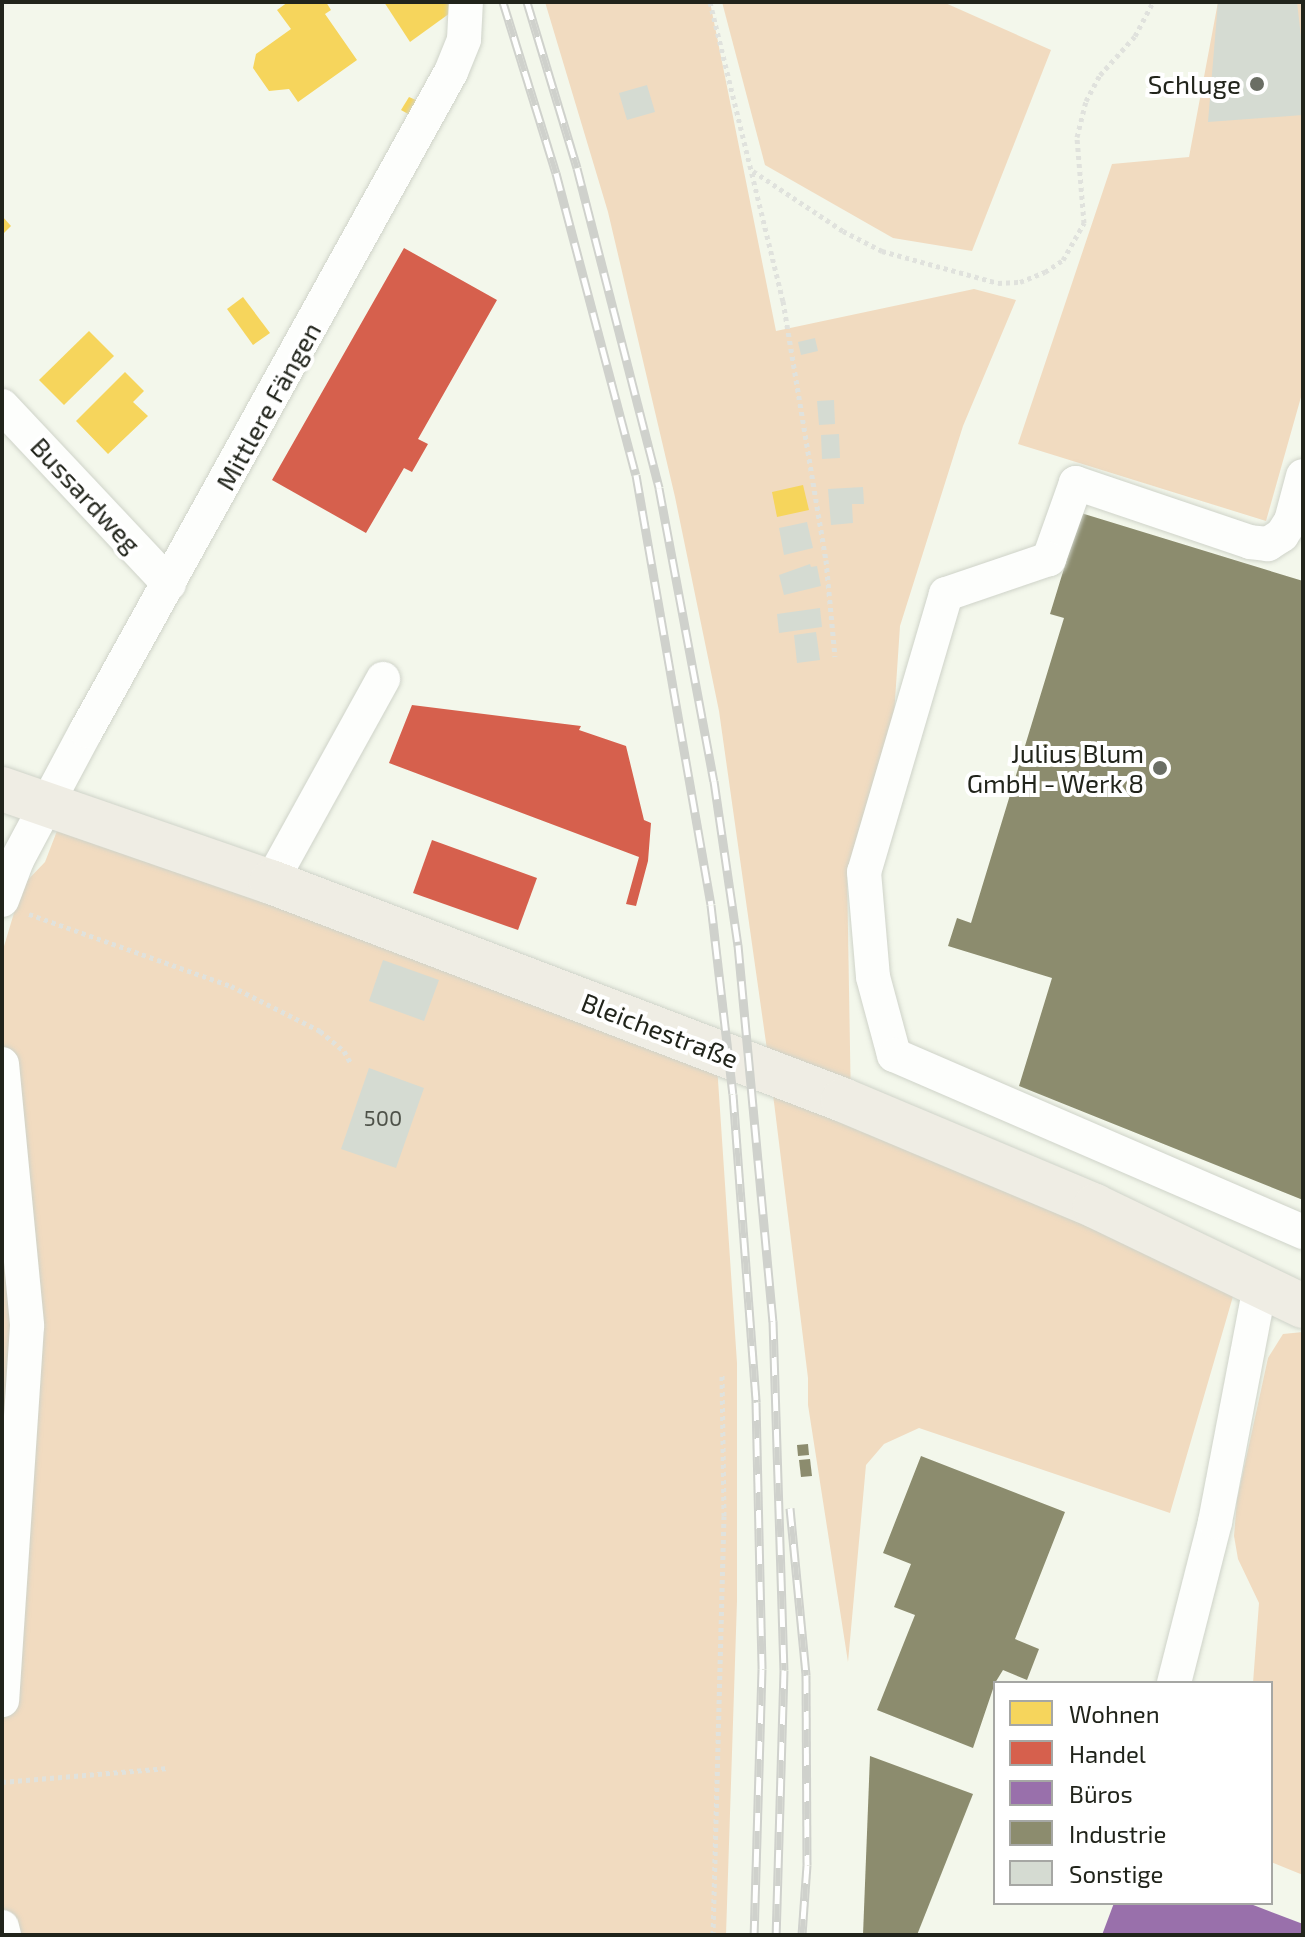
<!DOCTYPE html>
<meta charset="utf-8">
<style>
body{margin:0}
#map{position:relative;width:1305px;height:1937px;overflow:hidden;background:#f3f7eb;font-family:"Exo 2",sans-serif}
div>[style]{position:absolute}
.green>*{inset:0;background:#f1dbc0}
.homes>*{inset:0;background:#f6d55c}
.shops>*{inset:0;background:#d6604d}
.offices>*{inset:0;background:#9970ab}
.industry>*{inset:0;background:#8c8c6e}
.building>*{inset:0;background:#d5dbd2}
.path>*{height:5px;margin-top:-2.5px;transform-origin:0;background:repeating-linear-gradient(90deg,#e0e2dd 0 4px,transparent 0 8px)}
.roads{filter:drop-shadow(0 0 2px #cfd3c9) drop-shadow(0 0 2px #cfd3c9)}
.minor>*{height:34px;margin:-17px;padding:0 17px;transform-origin:17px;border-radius:17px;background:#fdfefc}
.major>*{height:44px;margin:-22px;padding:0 22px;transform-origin:22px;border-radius:22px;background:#efede4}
.rail>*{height:9px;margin-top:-4.5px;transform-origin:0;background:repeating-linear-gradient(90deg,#fff 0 18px,#cfd1cc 0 36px);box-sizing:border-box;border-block:2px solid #cfd1cc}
.dots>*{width:22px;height:22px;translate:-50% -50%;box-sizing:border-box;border:4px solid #fff;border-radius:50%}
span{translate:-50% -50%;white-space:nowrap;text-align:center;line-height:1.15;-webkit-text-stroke:8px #fff;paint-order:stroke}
.number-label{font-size:22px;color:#4e5249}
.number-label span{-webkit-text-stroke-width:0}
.poi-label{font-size:26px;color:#21241b}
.right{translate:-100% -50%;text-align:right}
.street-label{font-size:26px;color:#21241b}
.frame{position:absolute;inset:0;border:4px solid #21241b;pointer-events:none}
.legend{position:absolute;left:993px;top:1681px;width:280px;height:224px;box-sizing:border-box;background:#fff;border:2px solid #a6a7a4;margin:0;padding:10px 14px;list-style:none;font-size:24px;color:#21241b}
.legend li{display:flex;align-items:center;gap:16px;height:40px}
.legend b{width:40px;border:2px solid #a6a7a4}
</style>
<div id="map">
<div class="green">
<i style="clip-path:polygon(545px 2px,710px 2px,776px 331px,974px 289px,1016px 300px,963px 426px,900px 626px,893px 730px,847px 870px,851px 1107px,1236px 1286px,1170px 1513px,919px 1428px,884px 1444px,866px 1465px,848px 1662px,808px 1405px,808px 1378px,771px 1078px,719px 711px,675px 497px,608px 212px)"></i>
<i style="clip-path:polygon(722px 2px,943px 2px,1051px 50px,972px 251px,893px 238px,765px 165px)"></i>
<i style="clip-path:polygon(1218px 2px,1303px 2px,1303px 390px,1266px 521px,1018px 444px,1112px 164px,1189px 157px)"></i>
<i style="clip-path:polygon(62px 818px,717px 1065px,737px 1363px,737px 1601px,726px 1935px,2px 1935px,2px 953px,22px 886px,45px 862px)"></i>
<i style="clip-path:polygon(1303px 1332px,1303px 1875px,1271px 1862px,1271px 1683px,1253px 1683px,1259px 1603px,1238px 1559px,1234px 1536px,1237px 1500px,1268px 1358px,1283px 1334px)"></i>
</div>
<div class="homes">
<i style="clip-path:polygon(288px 2px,326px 2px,331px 10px,325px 14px,357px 60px,298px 102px,289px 89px,269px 91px,253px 68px,256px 54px,291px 29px,277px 10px)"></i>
<i style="clip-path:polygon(384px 2px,452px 2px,457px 8px,410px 42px)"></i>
<i style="clip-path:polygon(409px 97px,418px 101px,410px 115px,401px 110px)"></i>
<i style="clip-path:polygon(2px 216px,11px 226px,2px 235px)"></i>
<i style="clip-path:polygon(243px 297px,270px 333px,253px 345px,227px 309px)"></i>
<i style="clip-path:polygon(89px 331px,114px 356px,64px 405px,39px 380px)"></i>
<i style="clip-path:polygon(125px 372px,144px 391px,133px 402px,148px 416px,108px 454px,76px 421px)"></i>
<i style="clip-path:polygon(803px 485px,809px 510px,777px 517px,772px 492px)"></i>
</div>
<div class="shops">
<i style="clip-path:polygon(404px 248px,497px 300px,418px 439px,428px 444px,412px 472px,404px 468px,366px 533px,272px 480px)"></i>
<i style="clip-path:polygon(412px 705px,581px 726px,579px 730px,626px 746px,644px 820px,651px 823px,648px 861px,636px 906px,626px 904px,639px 857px,389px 763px)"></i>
<i style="clip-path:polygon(432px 840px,537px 878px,518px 930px,413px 893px)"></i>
</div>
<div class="offices">
<i style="clip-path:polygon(1114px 1903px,1248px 1903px,1303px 1924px,1303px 1935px,1102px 1935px)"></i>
</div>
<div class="industry">
<i style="clip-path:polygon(1081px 513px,1303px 581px,1303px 1200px,1019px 1086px,1052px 978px,948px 946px,957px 918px,971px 923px,1064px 618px,1050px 614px)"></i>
<i style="clip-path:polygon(808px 1444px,809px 1455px,798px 1456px,797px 1445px)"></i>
<i style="clip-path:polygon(921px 1456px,1065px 1512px,1015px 1639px,1039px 1649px,1027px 1680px,1003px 1670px,995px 1683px,973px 1748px,877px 1710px,915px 1615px,894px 1607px,911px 1564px,883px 1553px)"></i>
<i style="clip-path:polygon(810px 1459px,812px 1476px,801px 1477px,799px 1460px)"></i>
<i style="clip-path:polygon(870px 1756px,973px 1794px,917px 1935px,863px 1935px)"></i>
</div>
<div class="building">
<i style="clip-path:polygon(1218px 2px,1297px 2px,1303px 54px,1303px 115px,1208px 122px)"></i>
<i style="clip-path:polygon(647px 85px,655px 112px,627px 120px,619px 93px)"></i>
<i style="clip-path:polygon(815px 338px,818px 351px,801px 355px,798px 342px)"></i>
<i style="clip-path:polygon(834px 400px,835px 424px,819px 425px,817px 401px)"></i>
<i style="clip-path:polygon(839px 434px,840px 458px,822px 459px,821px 435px)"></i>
<i style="clip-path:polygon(863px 487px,864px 504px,852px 504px,853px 523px,831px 525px,828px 489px)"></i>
<i style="clip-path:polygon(807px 522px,813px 548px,784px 555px,779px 528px)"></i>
<i style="clip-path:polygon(810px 564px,811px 567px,817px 566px,821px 586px,784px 595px,779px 575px)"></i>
<i style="clip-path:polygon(820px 608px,822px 627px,779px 633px,777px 614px)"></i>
<i style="clip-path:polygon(816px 632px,820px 660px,797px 663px,794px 635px)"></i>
<i style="clip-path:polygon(383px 960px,439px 980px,424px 1021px,369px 1001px)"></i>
<i style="clip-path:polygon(369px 1068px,424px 1088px,396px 1168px,341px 1149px)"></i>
</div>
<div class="path">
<i style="left:710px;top:2px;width:308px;rotate:76.3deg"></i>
<i style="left:783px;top:301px;width:263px;rotate:80.6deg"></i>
<i style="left:826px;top:560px;width:97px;rotate:84.7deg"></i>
<i style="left:753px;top:171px;width:108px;rotate:33.7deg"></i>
<i style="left:843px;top:231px;width:44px;rotate:27.1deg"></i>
<i style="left:882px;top:251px;width:120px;rotate:15.4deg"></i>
<i style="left:998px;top:283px;width:22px;rotate:-3deg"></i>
<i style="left:1020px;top:282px;width:27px;rotate:-22deg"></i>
<i style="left:1045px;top:272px;width:22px;rotate:-34deg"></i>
<i style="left:1063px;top:260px;width:43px;rotate:-60.4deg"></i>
<i style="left:1084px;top:223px;width:86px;rotate:-94.7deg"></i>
<i style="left:1077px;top:137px;width:37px;rotate:-76deg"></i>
<i style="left:1086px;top:101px;width:30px;rotate:-62deg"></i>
<i style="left:1100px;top:75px;width:52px;rotate:-48.1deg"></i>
<i style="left:1135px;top:36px;width:38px;rotate:-62deg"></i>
<i style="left:29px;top:914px;width:214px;rotate:19.6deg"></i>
<i style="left:231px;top:986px;width:100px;rotate:26.8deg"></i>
<i style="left:320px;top:1031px;width:31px;rotate:40deg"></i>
<i style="left:344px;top:1051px;width:13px;rotate:61deg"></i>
<i style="left:2px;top:1782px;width:167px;rotate:-4.8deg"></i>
<i style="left:713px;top:1935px;width:419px;rotate:-88.5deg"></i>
<i style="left:724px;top:1516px;width:142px;rotate:-90.8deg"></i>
</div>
<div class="roads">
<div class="minor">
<i style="left:2px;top:406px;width:244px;rotate:46.8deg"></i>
<i style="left:1303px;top:476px;width:47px;rotate:104.9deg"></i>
<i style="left:1291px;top:521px;width:17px;rotate:123deg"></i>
<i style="left:1282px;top:535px;width:17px;rotate:147deg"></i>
<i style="left:1268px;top:544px;width:18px;rotate:-174deg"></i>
<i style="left:1250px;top:542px;width:184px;rotate:-161.3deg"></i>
<i style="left:1076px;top:483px;width:81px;rotate:109.6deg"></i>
<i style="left:1049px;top:559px;width:109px;rotate:161.2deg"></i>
<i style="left:946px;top:594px;width:290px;rotate:106.4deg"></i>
<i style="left:864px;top:872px;width:105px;rotate:85.1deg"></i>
<i style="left:873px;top:977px;width:81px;rotate:74.9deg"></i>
<i style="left:894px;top:1055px;width:446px;rotate:23.4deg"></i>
<i style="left:271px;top:882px;width:232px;rotate:-61.1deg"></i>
<i style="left:2px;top:900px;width:43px;rotate:-69.4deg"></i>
<i style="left:17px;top:860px;width:146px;rotate:-61.9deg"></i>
<i style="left:86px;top:731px;width:753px;rotate:-61.02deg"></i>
<i style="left:451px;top:72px;width:35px;rotate:-68deg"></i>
<i style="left:464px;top:39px;width:37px;rotate:-87deg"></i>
<i style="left:2px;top:1064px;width:263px;rotate:84.5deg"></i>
<i style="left:27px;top:1326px;width:375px;rotate:93.8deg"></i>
<i style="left:1174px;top:1683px;width:166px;rotate:-75.7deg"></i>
<i style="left:1215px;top:1522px;width:241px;rotate:-79.2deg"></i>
<i style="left:2px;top:1927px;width:8px;rotate:76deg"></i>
</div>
<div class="major">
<i style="left:2px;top:789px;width:285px;rotate:19.1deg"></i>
<i style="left:271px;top:882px;width:612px;rotate:20.86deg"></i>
<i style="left:843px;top:1100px;width:273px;rotate:22.8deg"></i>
<i style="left:1095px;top:1206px;width:231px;rotate:25.7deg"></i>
</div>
</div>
<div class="rail">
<i style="left:503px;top:2px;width:179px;rotate:72.8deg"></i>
<i style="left:556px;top:173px;width:312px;rotate:75.2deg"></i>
<i style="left:636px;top:475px;width:436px;rotate:80.1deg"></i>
<i style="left:711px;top:905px;width:190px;rotate:83.4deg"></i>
<i style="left:733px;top:1094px;width:309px;rotate:85.7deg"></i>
<i style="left:756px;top:1402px;width:267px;rotate:88.7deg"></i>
<i style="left:762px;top:1669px;width:266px;rotate:91.7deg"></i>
<i style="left:527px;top:2px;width:173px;rotate:73.2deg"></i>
<i style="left:577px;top:168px;width:330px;rotate:75.6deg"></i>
<i style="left:659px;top:488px;width:298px;rotate:79.4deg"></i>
<i style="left:714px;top:781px;width:166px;rotate:81.7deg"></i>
<i style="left:738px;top:945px;width:378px;rotate:84.7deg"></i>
<i style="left:773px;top:1321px;width:349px;rotate:88.2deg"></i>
<i style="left:784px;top:1670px;width:265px;rotate:91.7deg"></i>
<i style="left:790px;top:1508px;width:168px;rotate:84.5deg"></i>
<i style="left:806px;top:1675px;width:190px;rotate:89.7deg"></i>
<i style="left:807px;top:1865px;width:70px;rotate:94.1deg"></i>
</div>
<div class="dots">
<i style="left:1257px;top:84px;background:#6a6e64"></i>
<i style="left:1160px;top:768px;background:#6a6e64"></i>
</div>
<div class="number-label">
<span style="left:383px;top:1118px">500</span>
</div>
<div class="poi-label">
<span class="right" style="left:1241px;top:84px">Schluge</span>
<span class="right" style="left:1144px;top:768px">Julius Blum<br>GmbH - Werk 8</span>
</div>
<div class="street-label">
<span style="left:268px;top:406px;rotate:-61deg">Mittlere Fängen</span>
<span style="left:86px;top:495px;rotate:47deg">Bussardweg</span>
<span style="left:660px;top:1030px;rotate:21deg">Bleichestraße</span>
</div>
<div class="frame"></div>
<ul class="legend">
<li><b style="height:22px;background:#f6d55c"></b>Wohnen</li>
<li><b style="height:22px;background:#d6604d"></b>Handel</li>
<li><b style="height:22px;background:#9970ab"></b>Büros</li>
<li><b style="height:22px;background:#8c8c6e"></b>Industrie</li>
<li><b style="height:22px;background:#d5dbd2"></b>Sonstige</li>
</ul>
</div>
